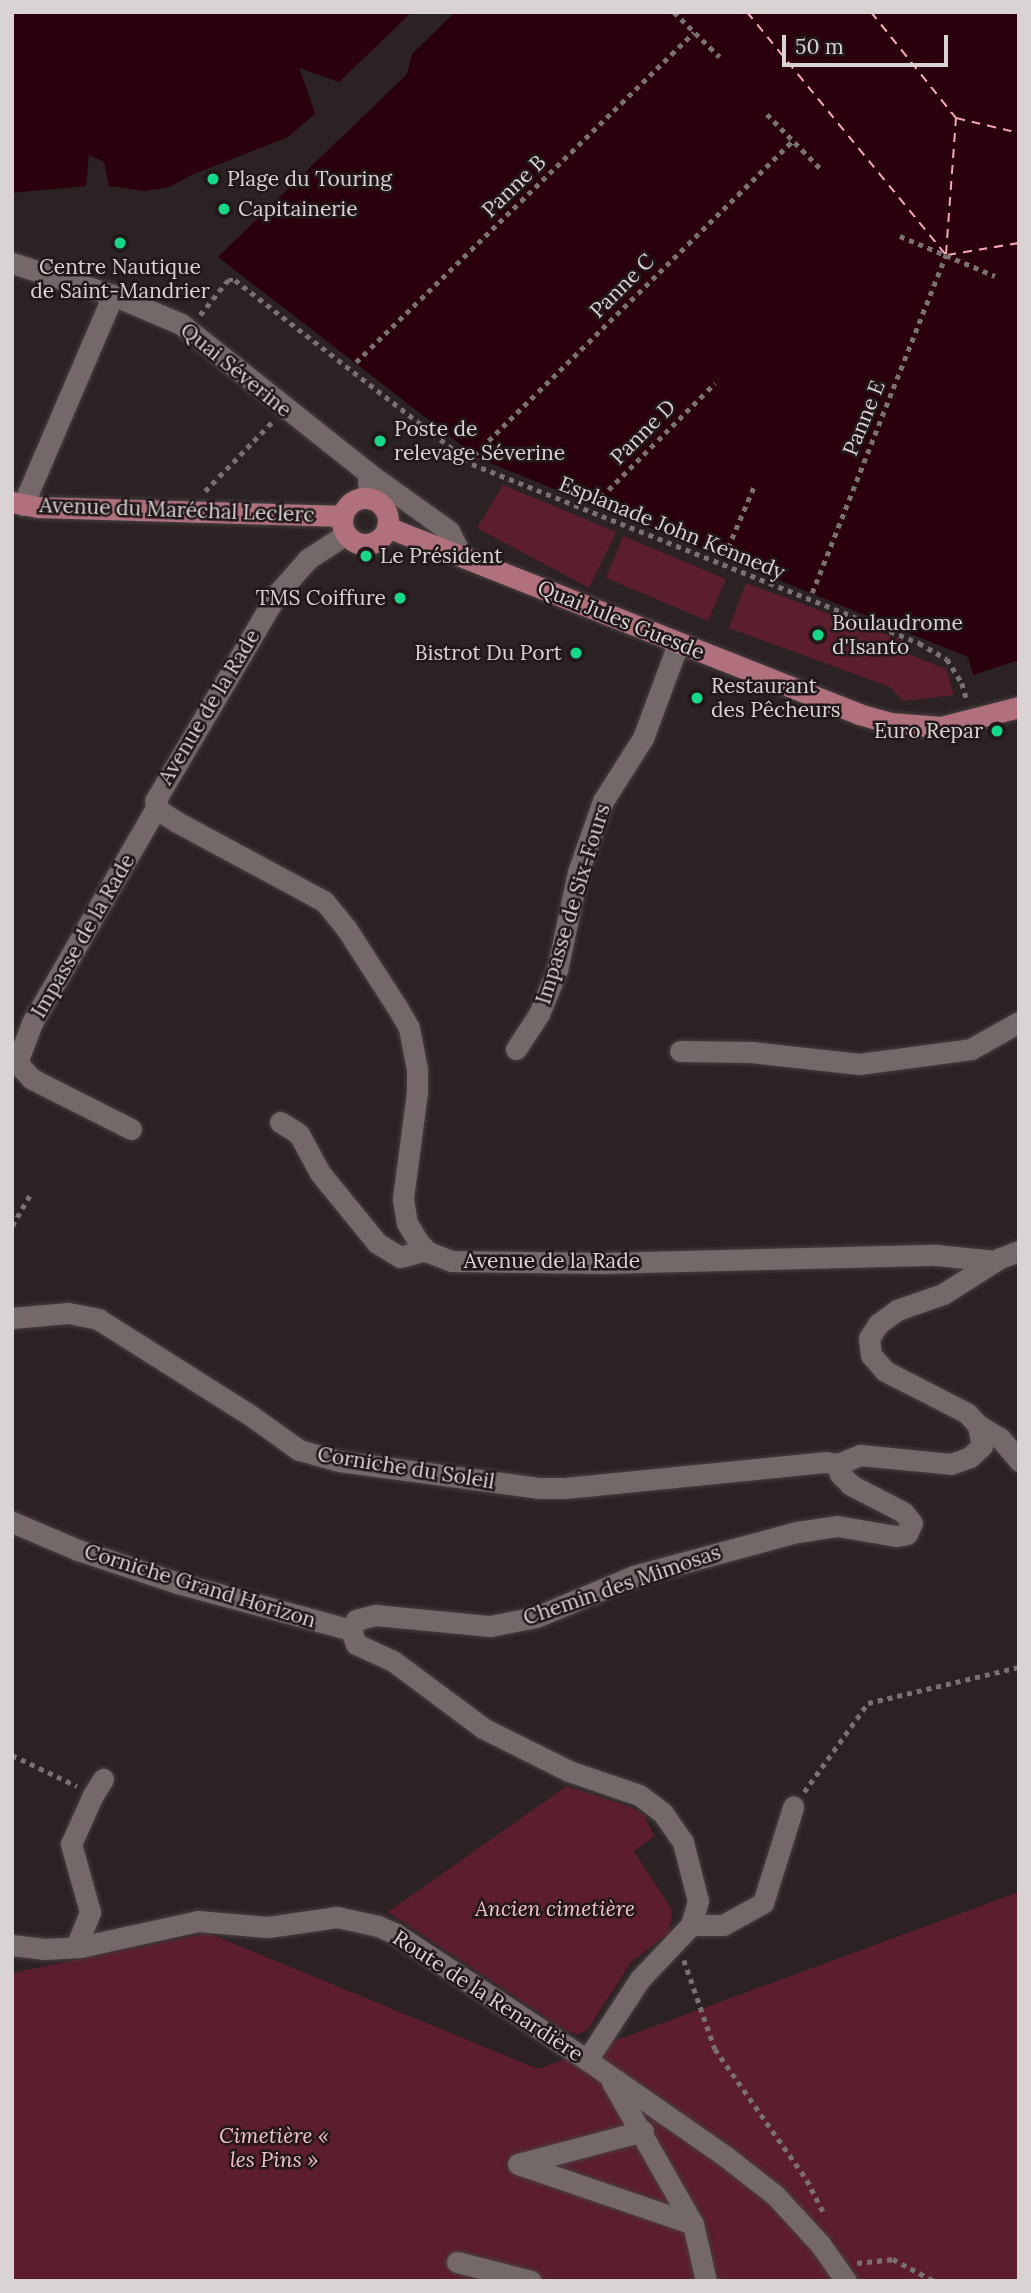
<!DOCTYPE html>
<meta charset="utf-8">
<style>
body{margin:0}
#map{position:relative;width:1031px;height:2293px;overflow:hidden;background:#2c2223;font-family:Lora,serif}
div>[style]{position:absolute}
.green>*{inset:0;background:#5c1d2d}
.water>*{inset:0;background:#29000c}
.pier>*{inset:0;background:#2c2223}
.ferry>*{height:2px;margin-top:-1px;transform-origin:0;background:repeating-linear-gradient(90deg,#f2a7b4 0 9px,transparent 0 16px)}
.path>*{height:4.5px;margin-top:-2.25px;transform-origin:0;background:repeating-linear-gradient(90deg,#7a7172 0 5px,transparent 0 10px)}
.roads{filter:drop-shadow(0 0 2px #473f41) drop-shadow(0 0 2px #473f41)}
.minor>*{height:21px;margin:-10.5px;padding:0 10.5px;transform-origin:10.5px;border-radius:10.5px;background:#756869}
.major>*{height:21px;margin:-10.5px;padding:0 10.5px;transform-origin:10.5px;border-radius:10.5px;background:#b0717d}
.major>.ring{margin:-10.5px;padding:0;box-sizing:content-box;background:none;border:21px solid #b0717d;border-radius:50%}
.dots>*{width:19px;height:19px;translate:-50% -50%;box-sizing:border-box;border:4px solid #22181a;border-radius:50%}
span{translate:-50% -50%;white-space:nowrap;text-align:center;line-height:1.15;-webkit-text-stroke:5px #22181a;paint-order:stroke}
.poi-label{font-size:21px;color:#dad3d4}
.left{translate:0 -50%;text-align:left}
.right{translate:-100% -50%;text-align:right}
.street-label{font-size:21px;color:#dad3d4}
.park-label{font-size:21px;color:#f5c1c9;font-style:italic}
.frame{position:absolute;inset:0;border:14px solid #dad3d4;pointer-events:none}
.scale{position:absolute;left:782px;top:35px;width:166px;height:32px;box-sizing:border-box;border:4px solid #dad3d4;border-top:0;padding-left:9px;font-size:21px;line-height:24px;white-space:nowrap;color:#dad3d4;-webkit-text-stroke:5px #22181a;paint-order:stroke}
</style>
<div id="map">
<div class="green">
<i style="clip-path:polygon(503px 485px,616px 532px,589px 588px,477px 528px)"></i>
<i style="clip-path:polygon(623px 536px,726px 579px,708px 621px,606px 578px)"></i>
<i style="clip-path:polygon(746px 583px,906px 642px,903px 652px,946px 669px,954px 695px,903px 701px,890px 687px,729px 628px)"></i>
<i style="clip-path:polygon(567px 1786px,631px 1807px,644px 1815px,654px 1836px,634px 1851px,672px 1910px,669px 1933px,631px 1962px,588px 2029px,579px 2034px,568px 2032px,388px 1912px)"></i>
<i style="clip-path:polygon(1019px 1892px,1019px 2281px,12px 2281px,12px 1973px,208px 1933px,538px 2069px)"></i>
</div>
<div class="water">
<i style="clip-path:polygon(12px 12px,412px 12px,339px 83px,300px 68px,315px 114px,288px 137px,189px 176px,170px 187px,144px 191px,109px 186px,104px 162px,89px 155px,86px 186px,12px 193px)"></i>
<i style="clip-path:polygon(455px 12px,1019px 12px,1019px 660px,973px 675px,968px 657px,478px 458px,218px 257px,406px 74px,411px 54px)"></i>
</div>
<div class="pier">
<i style="clip-path:polygon(412px 12px,416px 12px,340px 86px,305px 74px,317px 116px,299px 68px,339px 82px)"></i>
<i style="clip-path:polygon(450px 12px,455px 12px,412px 54px,407px 74px,340px 139px,338px 136px,403px 72px,409px 52px)"></i>
</div>
<div class="ferry">
<i style="left:747px;top:12px;width:314px;rotate:50.7deg"></i>
<i style="left:871px;top:12px;width:136px;rotate:51.3deg"></i>
<i style="left:956px;top:118px;width:65px;rotate:13.4deg"></i>
<i style="left:946px;top:254px;width:136px;rotate:-85.8deg"></i>
<i style="left:947px;top:255px;width:73px;rotate:-9.5deg"></i>
</div>
<div class="path">
<i style="left:674px;top:12px;width:64px;rotate:44.4deg"></i>
<i style="left:767px;top:114px;width:76px;rotate:45.5deg"></i>
<i style="left:900px;top:236px;width:103px;rotate:22.8deg"></i>
<i style="left:200px;top:315px;width:45px;rotate:-51.3deg"></i>
<i style="left:228px;top:280px;width:7px"></i>
<i style="left:235px;top:280px;width:300px;rotate:37.8deg"></i>
<i style="left:472px;top:464px;width:482px;rotate:21.8deg"></i>
<i style="left:919px;top:643px;width:32px;rotate:30deg"></i>
<i style="left:947px;top:659px;width:28px;rotate:58deg"></i>
<i style="left:962px;top:683px;width:18px;rotate:74deg"></i>
<i style="left:356px;top:362px;width:472px;rotate:-44.3deg"></i>
<i style="left:474px;top:455px;width:448px;rotate:-44.6deg"></i>
<i style="left:205px;top:491px;width:96px;rotate:-45.8deg"></i>
<i style="left:594px;top:504px;width:171px;rotate:-45deg"></i>
<i style="left:724px;top:557px;width:79px;rotate:-67deg"></i>
<i style="left:812px;top:593px;width:364px;rotate:-68.4deg"></i>
<i style="left:12px;top:1226px;width:36px;rotate:-60deg"></i>
<i style="left:12px;top:1755px;width:72px;rotate:25.5deg"></i>
<i style="left:804px;top:1792px;width:110px;rotate:-54.3deg"></i>
<i style="left:868px;top:1703px;width:155px;rotate:-13.4deg"></i>
<i style="left:684px;top:1960px;width:94px;rotate:70.8deg"></i>
<i style="left:715px;top:2049px;width:160px;rotate:54.9deg"></i>
<i style="left:807px;top:2180px;width:38px;rotate:63deg"></i>
<i style="left:857px;top:2263px;width:36px;rotate:-6deg"></i>
<i style="left:893px;top:2259px;width:47px;rotate:28.2deg"></i>
</div>
<div class="roads">
<div class="minor">
<i style="left:12px;top:263px;width:106px;rotate:17.6deg"></i>
<i style="left:113px;top:295px;width:74px;rotate:23.1deg"></i>
<i style="left:181px;top:324px;width:239px;rotate:38.5deg"></i>
<i style="left:368px;top:473px;width:25px;rotate:88deg"></i>
<i style="left:368px;top:473px;width:100px;rotate:35.6deg"></i>
<i style="left:449px;top:531px;width:28px;rotate:63deg"></i>
<i style="left:23px;top:505px;width:228px;rotate:-66.8deg"></i>
<i style="left:337px;top:540px;width:35px;rotate:147deg"></i>
<i style="left:308px;top:559px;width:47px;rotate:131.5deg"></i>
<i style="left:277px;top:594px;width:240px;rotate:120.5deg"></i>
<i style="left:155px;top:801px;width:11px;rotate:63deg"></i>
<i style="left:160px;top:811px;width:20px;rotate:33deg"></i>
<i style="left:177px;top:822px;width:167px;rotate:28.3deg"></i>
<i style="left:324px;top:901px;width:35px;rotate:51deg"></i>
<i style="left:346px;top:928px;width:94px;rotate:57.2deg"></i>
<i style="left:397px;top:1007px;width:24px;rotate:60deg"></i>
<i style="left:409px;top:1028px;width:42px;rotate:79deg"></i>
<i style="left:417px;top:1069px;width:23px;rotate:90deg"></i>
<i style="left:417px;top:1092px;width:108px;rotate:97.5deg"></i>
<i style="left:403px;top:1199px;width:24px;rotate:81deg"></i>
<i style="left:407px;top:1223px;width:23px;rotate:59deg"></i>
<i style="left:419px;top:1243px;width:13px;rotate:45deg"></i>
<i style="left:428px;top:1252px;width:25px;rotate:21deg"></i>
<i style="left:451px;top:1261px;width:151px;rotate:0.8deg"></i>
<i style="left:602px;top:1263px;width:334px;rotate:-1.4deg"></i>
<i style="left:936px;top:1255px;width:60px;rotate:5.7deg"></i>
<i style="left:516px;top:1049px;width:42px;rotate:-56.7deg"></i>
<i style="left:539px;top:1014px;width:48px;rotate:-67.8deg"></i>
<i style="left:557px;top:970px;width:100px;rotate:-77.9deg"></i>
<i style="left:578px;top:872px;width:75px;rotate:-70.6deg"></i>
<i style="left:603px;top:801px;width:75px;rotate:-57.6deg"></i>
<i style="left:643px;top:738px;width:100px;rotate:-69.6deg"></i>
<i style="left:680px;top:1051px;width:71px;rotate:0.8deg"></i>
<i style="left:751px;top:1052px;width:109px;rotate:6.3deg"></i>
<i style="left:859px;top:1064px;width:113px;rotate:-7.6deg"></i>
<i style="left:971px;top:1049px;width:55px;rotate:-29.4deg"></i>
<i style="left:280px;top:1122px;width:22px;rotate:32deg"></i>
<i style="left:299px;top:1134px;width:44px;rotate:61.7deg"></i>
<i style="left:320px;top:1173px;width:90px;rotate:50.8deg"></i>
<i style="left:377px;top:1243px;width:27px;rotate:31deg"></i>
<i style="left:400px;top:1257px;width:27px;rotate:-15deg"></i>
<i style="left:131px;top:1129px;width:111px;rotate:-153.2deg"></i>
<i style="left:32px;top:1079px;width:19px;rotate:-133deg"></i>
<i style="left:19px;top:1065px;width:8px;rotate:-90deg"></i>
<i style="left:19px;top:1057px;width:39px;rotate:-69deg"></i>
<i style="left:33px;top:1021px;width:248px;rotate:-60deg"></i>
<i style="left:12px;top:1318px;width:56px;rotate:-5.1deg"></i>
<i style="left:68px;top:1313px;width:31px;rotate:11deg"></i>
<i style="left:98px;top:1319px;width:180px;rotate:32.3deg"></i>
<i style="left:250px;top:1415px;width:60px;rotate:35.5deg"></i>
<i style="left:299px;top:1450px;width:41px;rotate:15.4deg"></i>
<i style="left:339px;top:1461px;width:201px;rotate:7.7deg"></i>
<i style="left:538px;top:1488px;width:27px"></i>
<i style="left:565px;top:1488px;width:261px;rotate:-5.7deg"></i>
<i style="left:825px;top:1462px;width:13px;rotate:9deg"></i>
<i style="left:978px;top:1425px;width:26px;rotate:31deg"></i>
<i style="left:1000px;top:1438px;width:30px;rotate:50deg"></i>
<i style="left:12px;top:1522px;width:72px;rotate:23deg"></i>
<i style="left:78px;top:1550px;width:105px;rotate:18.3deg"></i>
<i style="left:178px;top:1583px;width:179px;rotate:15.2deg"></i>
<i style="left:691px;top:1925px;width:32px"></i>
<i style="left:723px;top:1925px;width:46px;rotate:-28.8deg"></i>
<i style="left:763px;top:1903px;width:101px;rotate:-72.6deg"></i>
<i style="left:12px;top:1945px;width:32px;rotate:7deg"></i>
<i style="left:44px;top:1949px;width:36px;rotate:-3deg"></i>
<i style="left:80px;top:1947px;width:121px;rotate:-12.4deg"></i>
<i style="left:198px;top:1921px;width:70px;rotate:4.9deg"></i>
<i style="left:268px;top:1927px;width:70px;rotate:-8.2deg"></i>
<i style="left:337px;top:1917px;width:42px;rotate:12.4deg"></i>
<i style="left:378px;top:1926px;width:20px;rotate:24deg"></i>
<i style="left:396px;top:1934px;width:229px;rotate:33.4deg"></i>
<i style="left:587px;top:2060px;width:168px;rotate:34.8deg"></i>
<i style="left:725px;top:2156px;width:63px;rotate:38deg"></i>
<i style="left:775px;top:2195px;width:67px;rotate:47.4deg"></i>
<i style="left:820px;top:2244px;width:45px;rotate:54.9deg"></i>
<i style="left:76px;top:1947px;width:38px;rotate:-68deg"></i>
<i style="left:90px;top:1912px;width:71px;rotate:-105.6deg"></i>
<i style="left:71px;top:1844px;width:54px;rotate:-65.8deg"></i>
<i style="left:93px;top:1795px;width:19px;rotate:-58deg"></i>
<i style="left:587px;top:2060px;width:97px;rotate:-56.8deg"></i>
<i style="left:640px;top:1979px;width:74px;rotate:-46.6deg"></i>
<i style="left:691px;top:1925px;width:25px;rotate:-74deg"></i>
<i style="left:698px;top:1901px;width:61px;rotate:-104.3deg"></i>
<i style="left:683px;top:1842px;width:35px;rotate:-125deg"></i>
<i style="left:663px;top:1813px;width:30px;rotate:-143deg"></i>
<i style="left:639px;top:1795px;width:74px;rotate:-161.1deg"></i>
<i style="left:569px;top:1771px;width:96px;rotate:-153.4deg"></i>
<i style="left:483px;top:1728px;width:112px;rotate:-143.3deg"></i>
<i style="left:393px;top:1661px;width:41px;rotate:-155.3deg"></i>
<i style="left:356px;top:1644px;width:15px;rotate:-110deg"></i>
<i style="left:351px;top:1630px;width:11px;rotate:-63deg"></i>
<i style="left:356px;top:1620px;width:20px;rotate:-15deg"></i>
<i style="left:375px;top:1615px;width:116px;rotate:5.5deg"></i>
<i style="left:490px;top:1626px;width:47px;rotate:-11.1deg"></i>
<i style="left:536px;top:1617px;width:106px;rotate:-22.7deg"></i>
<i style="left:634px;top:1576px;width:169px;rotate:-15.1deg"></i>
<i style="left:797px;top:1532px;width:40px;rotate:-8.5deg"></i>
<i style="left:837px;top:1526px;width:60px;rotate:9.6deg"></i>
<i style="left:896px;top:1536px;width:11px;rotate:-10deg"></i>
<i style="left:907px;top:1534px;width:12px;rotate:-66deg"></i>
<i style="left:912px;top:1523px;width:14px;rotate:-129deg"></i>
<i style="left:903px;top:1512px;width:59px;rotate:-152.6deg"></i>
<i style="left:851px;top:1485px;width:16px;rotate:-135deg"></i>
<i style="left:840px;top:1474px;width:10px;rotate:-101deg"></i>
<i style="left:838px;top:1464px;width:24px;rotate:-22deg"></i>
<i style="left:860px;top:1455px;width:91px;rotate:5.6deg"></i>
<i style="left:951px;top:1464px;width:20px;rotate:-20deg"></i>
<i style="left:970px;top:1457px;width:16px;rotate:-43deg"></i>
<i style="left:982px;top:1446px;width:21px;rotate:-101deg"></i>
<i style="left:978px;top:1425px;width:16px;rotate:-133deg"></i>
<i style="left:967px;top:1413px;width:92px;rotate:-152.9deg"></i>
<i style="left:885px;top:1371px;width:21px;rotate:-131deg"></i>
<i style="left:871px;top:1355px;width:17px;rotate:-97deg"></i>
<i style="left:869px;top:1338px;width:17px;rotate:-57deg"></i>
<i style="left:878px;top:1324px;width:24px;rotate:-36deg"></i>
<i style="left:897px;top:1310px;width:49px;rotate:-19.2deg"></i>
<i style="left:943px;top:1294px;width:67px;rotate:-32.3deg"></i>
<i style="left:1000px;top:1258px;width:20px;rotate:-20deg"></i>
<i style="left:612px;top:2082px;width:163px;rotate:60.3deg"></i>
<i style="left:693px;top:2224px;width:58px;rotate:77.2deg"></i>
<i style="left:643px;top:2131px;width:129px;rotate:165.2deg"></i>
<i style="left:518px;top:2164px;width:185px;rotate:18.9deg"></i>
<i style="left:457px;top:2262px;width:76px;rotate:14.4deg"></i>
</div>
<div class="major">
<i class="ring" style="left:342px;top:498px;width:25px;height:25px"></i>
<i style="left:12px;top:502px;width:26px;rotate:11deg"></i>
<i style="left:38px;top:507px;width:305px;rotate:1.7deg"></i>
<i style="left:387px;top:527px;width:508px;rotate:21.61deg"></i>
<i style="left:859px;top:714px;width:32px;rotate:16deg"></i>
<i style="left:890px;top:723px;width:51px;rotate:4.5deg"></i>
<i style="left:941px;top:727px;width:81px;rotate:-14.4deg"></i>
</div>
</div>
<div class="dots">
<i style="left:213px;top:179px;background:#15d989"></i>
<i style="left:224px;top:209px;background:#15d989"></i>
<i style="left:120px;top:243px;background:#15d989"></i>
<i style="left:380px;top:441px;background:#15d989"></i>
<i style="left:366px;top:556px;background:#15d989"></i>
<i style="left:400px;top:598px;background:#15d989"></i>
<i style="left:818px;top:635px;background:#15d989"></i>
<i style="left:576px;top:653px;background:#15d989"></i>
<i style="left:697px;top:698px;background:#15d989"></i>
<i style="left:997px;top:731px;background:#15d989"></i>
</div>
<div class="poi-label">
<span class="left" style="left:227px;top:179px">Plage du Touring</span>
<span class="left" style="left:238px;top:209px">Capitainerie</span>
<span style="left:120px;top:279px">Centre Nautique<br>de Saint-Mandrier</span>
<span class="left" style="left:394px;top:441px">Poste de<br>relevage Séverine</span>
<span class="left" style="left:380px;top:556px">Le Président</span>
<span class="right" style="left:386px;top:598px">TMS Coiffure</span>
<span class="left" style="left:832px;top:635px">Boulaudrome<br>d'Isanto</span>
<span class="right" style="left:562px;top:653px">Bistrot Du Port</span>
<span class="left" style="left:711px;top:698px">Restaurant<br>des Pêcheurs</span>
<span class="right" style="left:983px;top:731px">Euro Repar</span>
</div>
<div class="street-label">
<span style="left:514px;top:186px;rotate:-44deg">Panne B</span>
<span style="left:622px;top:286px;rotate:-45deg">Panne C</span>
<span style="left:236px;top:370px;rotate:39deg">Quai Séverine</span>
<span style="left:864px;top:418px;rotate:-68deg">Panne E</span>
<span style="left:643px;top:432px;rotate:-45deg">Panne D</span>
<span style="left:177px;top:510px;rotate:2deg">Avenue du Maréchal Leclerc</span>
<span style="left:672px;top:528px;rotate:22deg">Esplanade John Kennedy</span>
<span style="left:621px;top:620px;rotate:22deg">Quai Jules Guesde</span>
<span style="left:209px;top:707px;rotate:-59deg">Avenue de la Rade</span>
<span style="left:573px;top:904px;rotate:-73deg">Impasse de Six-Fours</span>
<span style="left:83px;top:936px;rotate:-60deg">Impasse de la Rade</span>
<span style="left:552px;top:1261px">Avenue de la Rade</span>
<span style="left:406px;top:1468px;rotate:9deg">Corniche du Soleil</span>
<span style="left:622px;top:1585px;rotate:-19deg">Chemin des Mimosas</span>
<span style="left:200px;top:1586px;rotate:17deg">Corniche Grand Horizon</span>
<span style="left:488px;top:1996px;rotate:33deg">Route de la Renardière</span>
</div>
<div class="park-label">
<span style="left:555px;top:1909px">Ancien cimetière</span>
<span style="left:274px;top:2148px">Cimetière «<br>les Pins »</span>
</div>
<div class="frame"></div>
<div class="scale">50 m</div>
</div>
